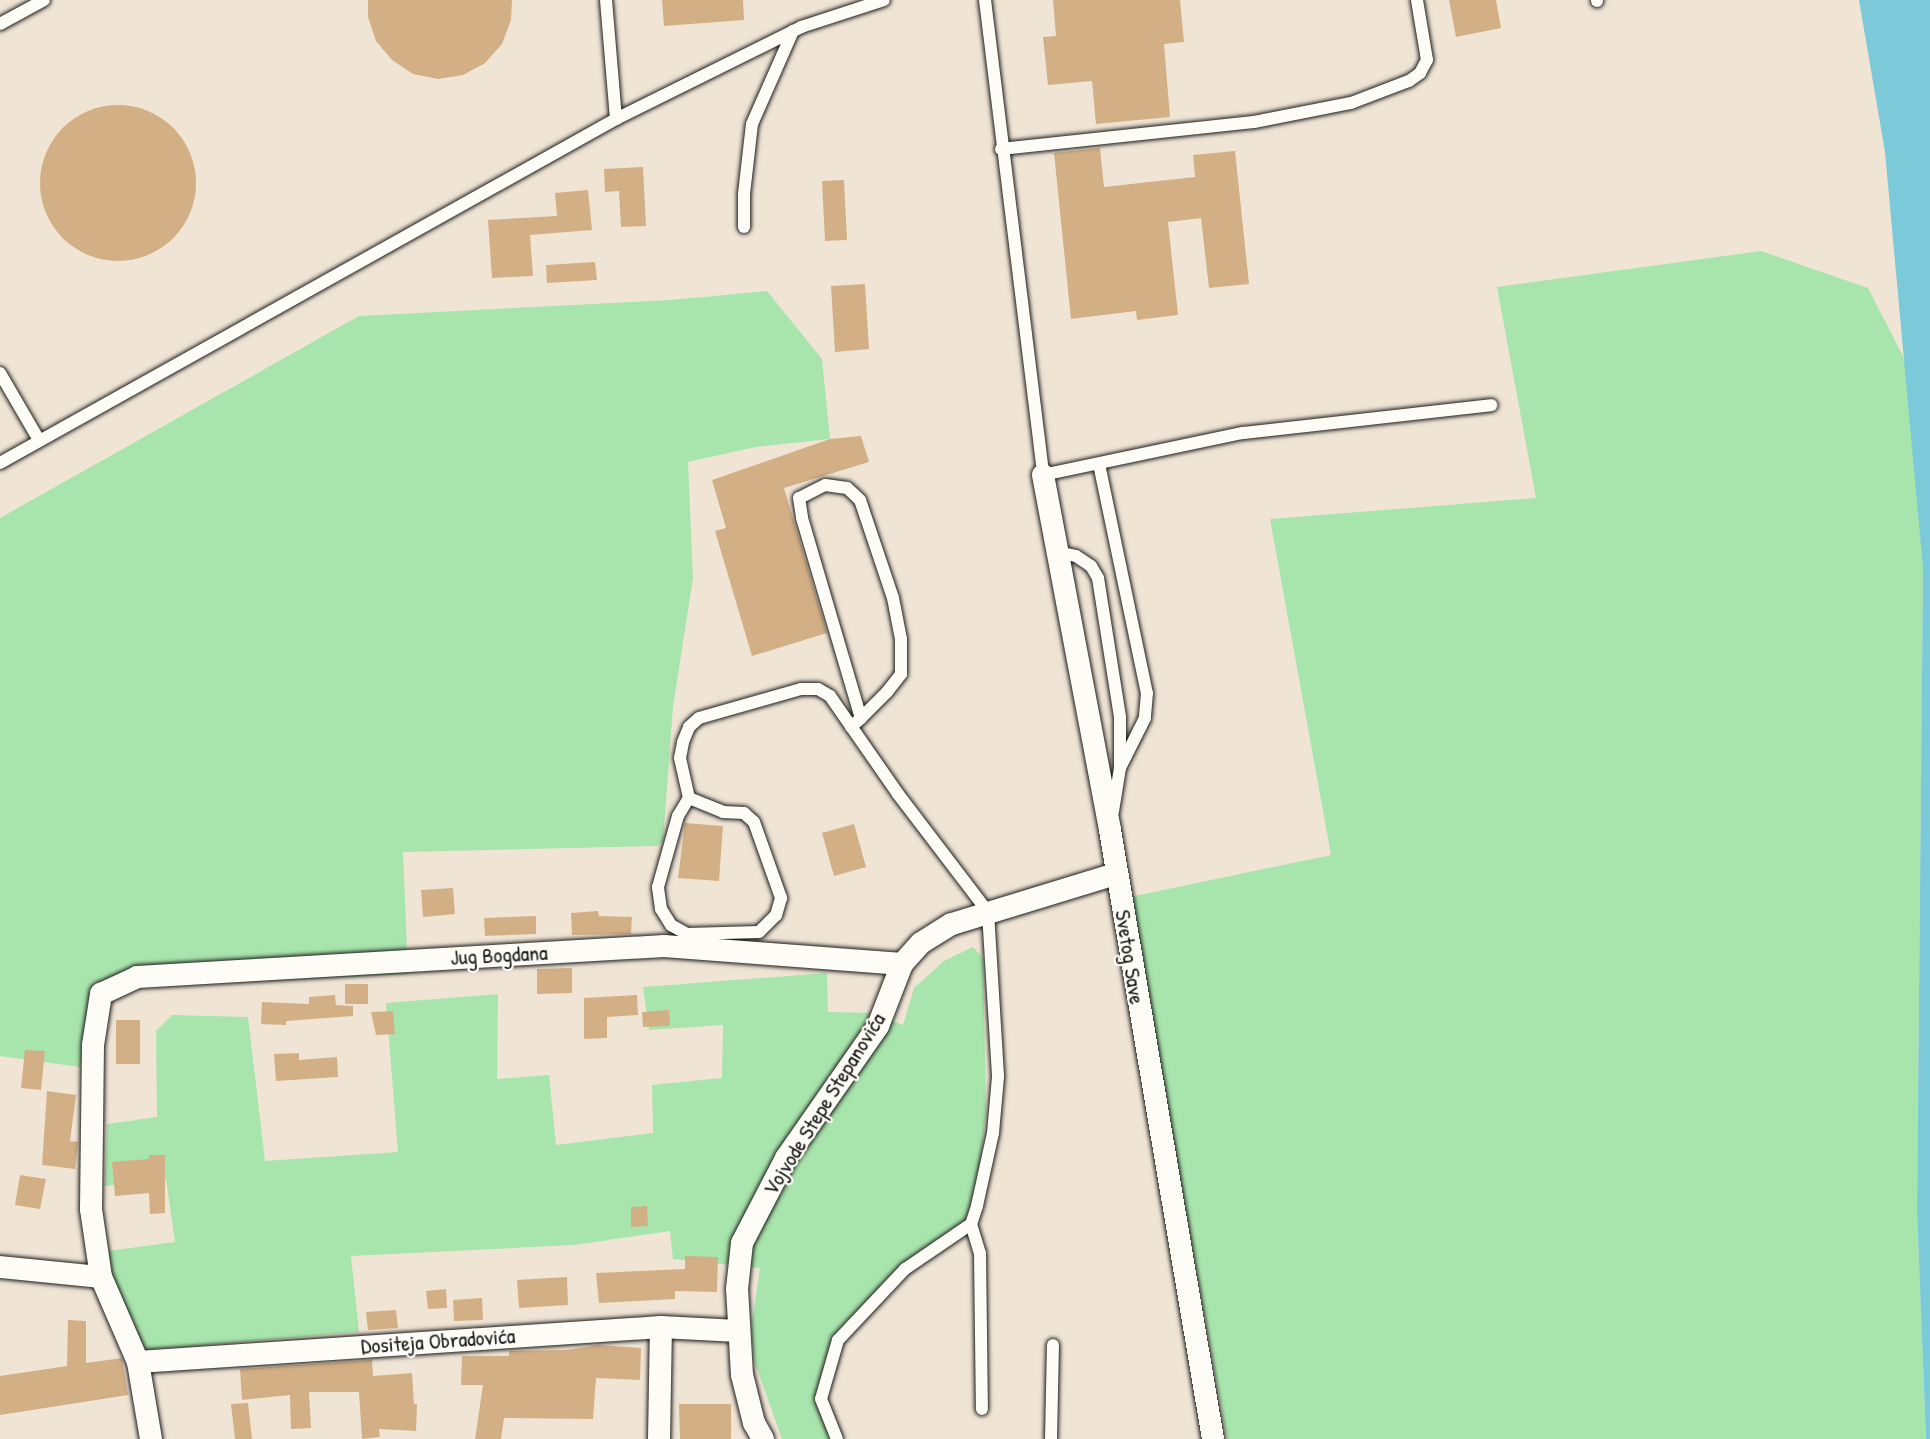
<!DOCTYPE html>
<meta charset="utf-8">
<style>
body{margin:0}
#map{position:relative;width:1930px;height:1439px;overflow:hidden;background:#f0e5d5;font-family:"Patrick Hand",sans-serif}
div>[style]{position:absolute}
.green>*{inset:0;background:#a8e5ac}
.water>*{inset:0;background:#7ccad9}
.building>*{inset:0;background:#d3af85}
.round{border-radius:50%}
.roads{filter:drop-shadow(0 0 2px #1c1c1c) drop-shadow(0 0 2px #1c1c1c)}
.service>*{height:12px;margin:-6px;padding:0 6px;transform-origin:6px;border-radius:6px;background:#fdfcf7}
.minor>*{height:22px;margin:-11px;padding:0 11px;transform-origin:11px;border-radius:11px;background:#fdfcf7}
span{translate:-50% -50%;white-space:nowrap;text-align:center;line-height:1.15;-webkit-text-stroke:4.5px #fdfcf7;paint-order:stroke}
.street-label{font-size:22px;color:#1c1c1c}
</style>
<div id="map">
<div class="green">
<i style="clip-path:polygon(1761px 251px,1868px 288px,1907px 364px,1923px 568px,1917px 1212px,1926px 1439px,1227px 1439px,1130px 897px,1331px 855px,1270px 519px,1536px 498px,1497px 287px)"></i>
<i style="clip-path:polygon(767px 291px,822px 359px,830px 439px,755px 447px,688px 462px,693px 578px,673px 707px,663px 841px,657px 846px,403px 852px,408px 974px,130px 988px,94px 982px,80px 1067px,0 1056px,0 518px,359px 316px,671px 300px)"></i>
<i style="clip-path:polygon(973px 947px,983px 958px,986px 1109px,977px 1206px,971px 1224px,905px 1269px,838px 1340px,821px 1399px,837px 1439px,782px 1439px,755px 1363px,751px 1329px,760px 1268px,673px 1259px,670px 1231px,574px 1245px,351px 1256px,359px 1332px,137px 1351px,108px 1285px,108px 1251px,175px 1242px,166px 1179px,105px 1186px,107px 1124px,157px 1117px,156px 1031px,172px 1015px,248px 1017px,265px 1161px,398px 1152px,386px 1003px,498px 994px,497px 1079px,549px 1075px,556px 1145px,653px 1133px,652px 1085px,722px 1078px,723px 1025px,649px 1030px,643px 987px,827px 973px,828px 1012px,874px 1013px,903px 1025px,914px 988px,944px 961px)"></i>
</div>
<div class="water">
<i style="clip-path:polygon(1859px 0,1930px 0,1930px 1439px,1926px 1439px,1917px 1212px,1923px 568px,1885px 152px)"></i>
</div>
<div class="building">
<i style="clip-path:polygon(368px 0,512px 0,511px 20px,502px 44px,485px 63px,463px 75px,438px 79px,413px 74px,392px 60px,376px 41px,368px 17px)"></i>
<i style="clip-path:polygon(662px 0,743px 0,744px 20px,664px 26px)"></i>
<i style="clip-path:polygon(1053px 0,1180px 0,1184px 42px,1164px 44px,1170px 117px,1096px 124px,1092px 81px,1048px 85px,1043px 37px,1056px 36px)"></i>
<i style="clip-path:polygon(1449px 0,1496px 0,1501px 28px,1456px 37px)"></i>
<i class="round" style="left:40px;top:105px;width:156px;height:156px"></i>
<i style="clip-path:polygon(1100px 148px,1104px 187px,1195px 177px,1193px 155px,1235px 151px,1249px 284px,1209px 288px,1201px 218px,1168px 222px,1178px 315px,1137px 320px,1136px 311px,1071px 319px,1054px 153px)"></i>
<i style="clip-path:polygon(643px 167px,646px 226px,621px 227px,619px 191px,605px 192px,604px 169px)"></i>
<i style="clip-path:polygon(844px 180px,847px 240px,825px 241px,822px 181px)"></i>
<i style="clip-path:polygon(588px 190px,592px 230px,530px 235px,533px 276px,492px 278px,488px 220px,557px 216px,555px 193px)"></i>
<i style="clip-path:polygon(595px 262px,597px 280px,547px 283px,546px 265px)"></i>
<i style="clip-path:polygon(865px 284px,869px 349px,835px 352px,831px 286px)"></i>
<i style="clip-path:polygon(861px 436px,869px 462px,784px 488px,827px 633px,752px 656px,715px 531px,726px 528px,712px 480px,830px 439px)"></i>
<i style="clip-path:polygon(685px 823px,723px 826px,719px 881px,678px 878px)"></i>
<i style="clip-path:polygon(854px 824px,866px 867px,834px 876px,822px 833px)"></i>
<i style="clip-path:polygon(453px 888px,455px 914px,423px 917px,421px 890px)"></i>
<i style="clip-path:polygon(598px 911px,599px 916px,632px 917px,631px 934px,572px 935px,571px 913px)"></i>
<i style="clip-path:polygon(536px 916px,536px 934px,485px 936px,484px 918px)"></i>
<i style="clip-path:polygon(572px 968px,572px 993px,537px 994px,537px 969px)"></i>
<i style="clip-path:polygon(345px 984px,368px 984px,368px 1004px,345px 1004px)"></i>
<i style="clip-path:polygon(335px 995px,336px 1005px,353px 1006px,353px 1016px,286px 1021px,286px 1025px,261px 1024px,262px 1002px,309px 1004px,309px 997px)"></i>
<i style="clip-path:polygon(637px 995px,638px 1015px,607px 1017px,607px 1038px,584px 1039px,584px 998px)"></i>
<i style="clip-path:polygon(669px 1010px,670px 1026px,643px 1027px,642px 1012px)"></i>
<i style="clip-path:polygon(393px 1011px,395px 1034px,376px 1035px,371px 1012px)"></i>
<i style="clip-path:polygon(116px 1020px,140px 1020px,140px 1064px,116px 1064px)"></i>
<i style="clip-path:polygon(25px 1050px,45px 1051px,41px 1090px,21px 1088px)"></i>
<i style="clip-path:polygon(299px 1053px,299px 1060px,337px 1057px,338px 1077px,276px 1081px,274px 1054px)"></i>
<i style="clip-path:polygon(47px 1091px,76px 1095px,70px 1141px,78px 1142px,75px 1169px,42px 1165px)"></i>
<i style="clip-path:polygon(149px 1155px,165px 1155px,165px 1213px,150px 1214px,149px 1193px,115px 1196px,112px 1162px,149px 1159px)"></i>
<i style="clip-path:polygon(20px 1175px,46px 1179px,40px 1209px,15px 1205px)"></i>
<i style="clip-path:polygon(647px 1206px,648px 1226px,631px 1227px,631px 1207px)"></i>
<i style="clip-path:polygon(685px 1256px,718px 1257px,717px 1292px,675px 1291px,675px 1299px,599px 1303px,596px 1273px,685px 1269px)"></i>
<i style="clip-path:polygon(567px 1277px,568px 1305px,519px 1308px,517px 1280px)"></i>
<i style="clip-path:polygon(446px 1289px,447px 1308px,428px 1309px,426px 1291px)"></i>
<i style="clip-path:polygon(482px 1298px,483px 1320px,454px 1321px,453px 1300px)"></i>
<i style="clip-path:polygon(396px 1310px,398px 1328px,368px 1330px,366px 1312px)"></i>
<i style="clip-path:polygon(68px 1320px,86px 1321px,86px 1363px,122px 1358px,128px 1395px,0 1415px,0 1376px,67px 1366px)"></i>
<i style="clip-path:polygon(599px 1345px,641px 1348px,640px 1380px,596px 1378px,593px 1419px,504px 1418px,501px 1439px,475px 1439px,483px 1385px,461px 1385px,462px 1356px,509px 1356px,509px 1351px,566px 1350px)"></i>
<i style="clip-path:polygon(372px 1360px,373px 1376px,412px 1373px,414px 1404px,417px 1404px,416px 1431px,379px 1429px,380px 1437px,362px 1439px,359px 1392px,309px 1392px,311px 1428px,291px 1429px,290px 1395px,242px 1400px,240px 1369px)"></i>
<i style="clip-path:polygon(248px 1403px,252px 1439px,235px 1439px,231px 1404px)"></i>
<i style="clip-path:polygon(679px 1404px,731px 1404px,731px 1439px,680px 1439px)"></i>
</div>
<div class="roads">
<div class="service">
<i style="left:985px;top:0;width:479px;rotate:83deg"></i>
<i style="left:1043px;top:475px;width:204px;rotate:-11.9deg"></i>
<i style="left:1243px;top:433px;width:250px;rotate:-6.4deg"></i>
<i style="left:1597px;top:0;width:1px;rotate:90deg"></i>
<i style="left:0;top:24px;width:50px;rotate:-28.6deg"></i>
<i style="left:616px;top:119px;width:207px;rotate:-26.4deg"></i>
<i style="left:801px;top:27px;width:87px;rotate:-18deg"></i>
<i style="left:1001px;top:149px;width:254px;rotate:-6.1deg"></i>
<i style="left:1254px;top:122px;width:99px;rotate:-11.1deg"></i>
<i style="left:1351px;top:103px;width:62px;rotate:-20.8deg"></i>
<i style="left:1409px;top:81px;width:14px;rotate:-36deg"></i>
<i style="left:1420px;top:73px;width:15px;rotate:-62deg"></i>
<i style="left:1427px;top:60px;width:61px;rotate:-99.5deg"></i>
<i style="left:744px;top:227px;width:33px;rotate:-90deg"></i>
<i style="left:744px;top:194px;width:70px;rotate:-83.5deg"></i>
<i style="left:752px;top:124px;width:102px;rotate:-66.2deg"></i>
<i style="left:0;top:373px;width:78px;rotate:59.8deg"></i>
<i style="left:0;top:463px;width:706px;rotate:-29.18deg"></i>
<i style="left:616px;top:119px;width:119px;rotate:-94.8deg"></i>
<i style="left:1099px;top:464px;width:234px;rotate:78.2deg"></i>
<i style="left:1147px;top:693px;width:25px;rotate:95deg"></i>
<i style="left:1145px;top:718px;width:56px;rotate:116.6deg"></i>
<i style="left:1056px;top:552px;width:20px;rotate:11deg"></i>
<i style="left:1076px;top:556px;width:18px;rotate:34deg"></i>
<i style="left:1091px;top:566px;width:14px;rotate:60deg"></i>
<i style="left:1098px;top:578px;width:141px;rotate:81deg"></i>
<i style="left:1120px;top:717px;width:51px;rotate:90deg"></i>
<i style="left:1120px;top:768px;width:44px;rotate:99.2deg"></i>
<i style="left:851px;top:727px;width:13px;rotate:-42deg"></i>
<i style="left:861px;top:718px;width:37px;rotate:-45deg"></i>
<i style="left:887px;top:692px;width:23px;rotate:-52deg"></i>
<i style="left:901px;top:674px;width:35px;rotate:-90deg"></i>
<i style="left:901px;top:639px;width:42px;rotate:-101deg"></i>
<i style="left:893px;top:598px;width:103px;rotate:-108.6deg"></i>
<i style="left:860px;top:500px;width:18px;rotate:-137deg"></i>
<i style="left:847px;top:488px;width:22px;rotate:-172deg"></i>
<i style="left:825px;top:485px;width:29px;rotate:153deg"></i>
<i style="left:799px;top:498px;width:20px;rotate:81deg"></i>
<i style="left:802px;top:518px;width:209px;rotate:73.6deg"></i>
<i style="left:689px;top:798px;width:37px;rotate:22deg"></i>
<i style="left:723px;top:812px;width:21px;rotate:3deg"></i>
<i style="left:744px;top:813px;width:13px;rotate:42deg"></i>
<i style="left:754px;top:822px;width:81px;rotate:70.4deg"></i>
<i style="left:781px;top:898px;width:18px;rotate:106deg"></i>
<i style="left:776px;top:915px;width:24px;rotate:135deg"></i>
<i style="left:759px;top:932px;width:72px;rotate:178.4deg"></i>
<i style="left:687px;top:934px;width:18px;rotate:-151deg"></i>
<i style="left:671px;top:925px;width:19px;rotate:-122deg"></i>
<i style="left:661px;top:909px;width:22px;rotate:-98deg"></i>
<i style="left:658px;top:887px;width:74px;rotate:-74.3deg"></i>
<i style="left:678px;top:816px;width:21px;rotate:-59deg"></i>
<i style="left:689px;top:798px;width:41px;rotate:-102.7deg"></i>
<i style="left:680px;top:758px;width:16px;rotate:-79deg"></i>
<i style="left:683px;top:742px;width:16px;rotate:-68deg"></i>
<i style="left:689px;top:727px;width:13px;rotate:-42deg"></i>
<i style="left:699px;top:718px;width:106px;rotate:-15.9deg"></i>
<i style="left:801px;top:689px;width:17px"></i>
<i style="left:818px;top:689px;width:14px;rotate:30deg"></i>
<i style="left:830px;top:696px;width:119px;rotate:55.2deg"></i>
<i style="left:898px;top:794px;width:148px;rotate:52.7deg"></i>
<i style="left:988px;top:912px;width:165px;rotate:86.5deg"></i>
<i style="left:998px;top:1077px;width:56px;rotate:95.1deg"></i>
<i style="left:993px;top:1133px;width:75px;rotate:102.4deg"></i>
<i style="left:977px;top:1206px;width:19px;rotate:108deg"></i>
<i style="left:971px;top:1224px;width:80px;rotate:145.7deg"></i>
<i style="left:905px;top:1269px;width:98px;rotate:133.3deg"></i>
<i style="left:838px;top:1340px;width:61px;rotate:106.1deg"></i>
<i style="left:821px;top:1399px;width:43px;rotate:68.2deg"></i>
<i style="left:971px;top:1224px;width:30px;rotate:73deg"></i>
<i style="left:980px;top:1253px;width:156px;rotate:89.3deg"></i>
<i style="left:1051px;top:1439px;width:94px;rotate:-88.8deg"></i>
</div>
<div class="minor">
<i style="left:1043px;top:475px;width:361px;rotate:79.3deg"></i>
<i style="left:1110px;top:830px;width:618px;rotate:80.4deg"></i>
<i style="left:0;top:1267px;width:101px;rotate:5.7deg"></i>
<i style="left:138px;top:1362px;width:524px;rotate:-3.83deg"></i>
<i style="left:661px;top:1327px;width:77px;rotate:3deg"></i>
<i style="left:151px;top:1439px;width:78px;rotate:-99.6deg"></i>
<i style="left:138px;top:1362px;width:93px;rotate:-113.5deg"></i>
<i style="left:101px;top:1277px;width:69px;rotate:-98.4deg"></i>
<i style="left:91px;top:1209px;width:164px;rotate:-89.3deg"></i>
<i style="left:93px;top:1045px;width:52px;rotate:-81.1deg"></i>
<i style="left:101px;top:994px;width:40px;rotate:-25deg"></i>
<i style="left:137px;top:977px;width:528px;rotate:-3.37deg"></i>
<i style="left:664px;top:946px;width:239px;rotate:4.3deg"></i>
<i style="left:659px;top:1439px;width:112px;rotate:-89deg"></i>
<i style="left:763px;top:1439px;width:18px;rotate:-119deg"></i>
<i style="left:754px;top:1423px;width:49px;rotate:-104deg"></i>
<i style="left:742px;top:1375px;width:86px;rotate:-93.3deg"></i>
<i style="left:737px;top:1289px;width:46px;rotate:-83.8deg"></i>
<i style="left:742px;top:1243px;width:96px;rotate:-62.6deg"></i>
<i style="left:786px;top:1158px;width:161px;rotate:-55.1deg"></i>
<i style="left:878px;top:1026px;width:66px;rotate:-68.8deg"></i>
<i style="left:902px;top:964px;width:28px;rotate:-48deg"></i>
<i style="left:921px;top:943px;width:36px;rotate:-32deg"></i>
<i style="left:952px;top:924px;width:171px;rotate:-17deg"></i>
</div>
</div>
<div class="street-label">
<span style="left:499px;top:955px;rotate:-3deg">Jug Bogdana</span>
<span style="left:1130px;top:957px;rotate:81deg">Svetog Save</span>
<span style="left:824px;top:1104px;rotate:-58deg">Vojvode Stepe Stepanovića</span>
<span style="left:438px;top:1341px;rotate:-4deg">Dositeja Obradovića</span>
</div>
</div>
